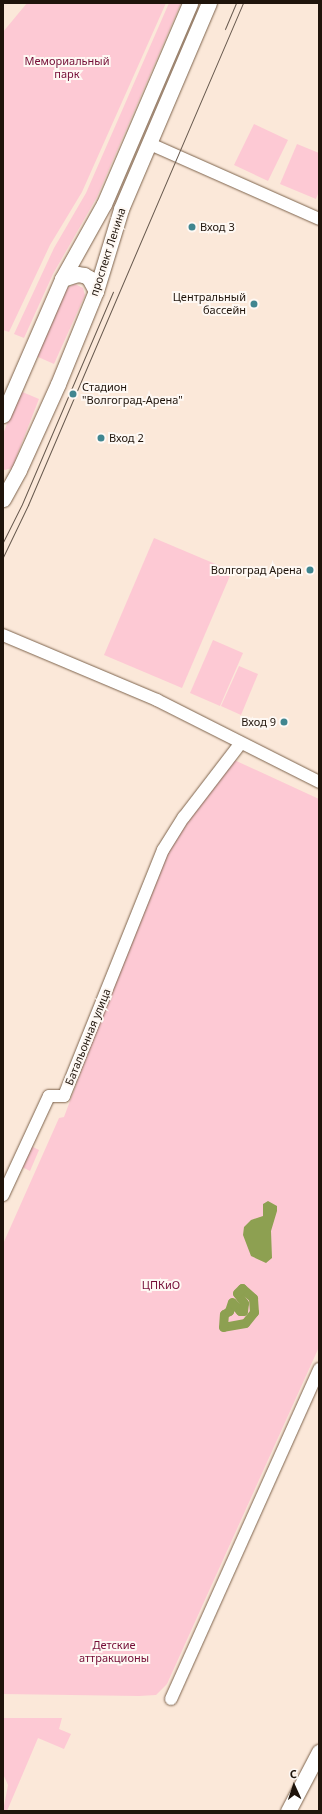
<!DOCTYPE html>
<meta charset="utf-8">
<style>
body{margin:0}
#map{position:relative;width:322px;height:1814px;overflow:hidden;background:#fbe8d9;font-family:"Noto Sans",sans-serif}
div>[style]{position:absolute}
.green>*{inset:0;background:#fdc9d4}
.water>*{inset:0;background:#8da051}
.canal>*{height:9px;margin:-4.5px;padding:0 4.5px;transform-origin:4.5px;border-radius:4.5px;background:#8da051}
.roads{filter:drop-shadow(0 0 1px #7d634c) drop-shadow(0 0 1px #7d634c)}
.minor>*{height:12px;margin:-6px;padding:0 6px;transform-origin:6px;border-radius:6px;background:#fff}
.major>*{height:15px;margin:-7.5px;padding:0 7.5px;transform-origin:7.5px;border-radius:7.5px;background:#fff}
.tram>*{height:1px;margin:-0.5px;padding:0 0.5px;transform-origin:0.5px;border-radius:0.5px;background:#67594e}
.dots>*{width:11px;height:11px;translate:-50% -50%;box-sizing:border-box;border:2px solid #fef8f3;border-radius:50%}
span{translate:-50% -50%;white-space:nowrap;text-align:center;line-height:1.15;-webkit-text-stroke:4px #fef8f3;paint-order:stroke}
.park-label{font-size:11px;color:#740d36}
.poi-label{font-size:11px;color:#1f140b}
.left{translate:0 -50%;text-align:left}
.right{translate:-100% -50%;text-align:right}
.street-label{font-size:11px;color:#1f140b}
.frame{position:absolute;inset:0;border:4px solid #1f140b;pointer-events:none}
.north{position:absolute;left:274px;top:1766px;width:40px;height:40px;-webkit-text-stroke:3px #fef8f3;paint-order:stroke;rotate:357deg;font-size:11px;font-weight:700;line-height:16px;text-align:center;color:#1f140b}
.north::after{content:'';display:block;margin:auto;width:14px;height:18px;background:#1f140b;clip-path:polygon(50% 0,100% 100%,50% 72%,0 100%)}
</style>
<div id="map">
<div class="green">
<i style="clip-path:polygon(27px 3px,166px 3px,82px 192px,50px 245px,9px 332px,3px 330px,3px 32px)"></i>
<i style="clip-path:polygon(169px 3px,181px 3px,97px 197px,53px 274px,24px 338px,14px 334px,54px 248px,86px 193px)"></i>
<i style="clip-path:polygon(254px 124px,288px 140px,268px 181px,234px 165px)"></i>
<i style="clip-path:polygon(297px 144px,319px 153px,319px 191px,316px 199px,280px 184px)"></i>
<i style="clip-path:polygon(75px 284px,83px 288px,85px 295px,54px 364px,36px 356px,65px 289px)"></i>
<i style="clip-path:polygon(20px 391px,39px 399px,12px 468px,5px 470px,3px 469px,3px 434px)"></i>
<i style="clip-path:polygon(154px 538px,232px 571px,182px 688px,104px 655px)"></i>
<i style="clip-path:polygon(213px 640px,243px 653px,220px 706px,190px 693px)"></i>
<i style="clip-path:polygon(239px 666px,258px 674px,241px 715px,221px 706px)"></i>
<i style="clip-path:polygon(232px 759px,319px 799px,319px 1347px,167px 1684px,156px 1695px,139px 1696px,3px 1694px,3px 1244px,59px 1118px,64px 1117px,162px 855px)"></i>
<i style="clip-path:polygon(31px 1146px,39px 1150px,30px 1171px,22px 1167px)"></i>
<i style="clip-path:polygon(3px 1718px,62px 1718px,59px 1729px,71px 1734px,64px 1749px,38px 1738px,7px 1811px,3px 1811px,8px 1785px,3px 1774px)"></i>
</div>
<div class="water">
<i style="clip-path:polygon(268px 1201px,277px 1206px,277px 1211px,271px 1231px,272px 1258px,266px 1263px,251px 1256px,243px 1235px,244px 1227px,251px 1220px,263px 1216px,263px 1204px)"></i>
</div>
<div class="canal">
<i style="left:242px;top:1288px;width:15px;rotate:42deg"></i>
<i style="left:253px;top:1298px;width:14px;rotate:86deg"></i>
<i style="left:254px;top:1312px;width:14px;rotate:129deg"></i>
<i style="left:245px;top:1323px;width:22px;rotate:170deg"></i>
<i style="left:223px;top:1327px;width:13px;rotate:-86deg"></i>
<i style="left:224px;top:1314px;width:6px;rotate:-31deg"></i>
<i style="left:229px;top:1311px;width:9px;rotate:-72deg"></i>
<i style="left:232px;top:1302px;width:12px;rotate:48deg"></i>
<i style="left:240px;top:1311px;width:3px"></i>
<i style="left:243px;top:1311px;width:8px;rotate:-83deg"></i>
<i style="left:244px;top:1303px;width:12px;rotate:-125deg"></i>
<i style="left:237px;top:1293px;width:7px;rotate:-45deg"></i>
</div>
<div class="roads">
<div class="minor">
<i style="left:150px;top:144px;width:185px;rotate:23.9deg"></i>
<i style="left:3px;top:635px;width:167px;rotate:22.9deg"></i>
<i style="left:157px;top:700px;width:182px;rotate:26.8deg"></i>
<i style="left:3px;top:1195px;width:109px;rotate:-65.1deg"></i>
<i style="left:49px;top:1096px;width:15px"></i>
<i style="left:64px;top:1096px;width:265px;rotate:-68.1deg"></i>
<i style="left:163px;top:850px;width:39px;rotate:-58deg"></i>
<i style="left:184px;top:817px;width:92px;rotate:-52.5deg"></i>
<i style="left:171px;top:1699px;width:362px;rotate:-65.8deg"></i>
</div>
<div class="major">
<i style="left:62px;top:279px;width:16px;rotate:-18deg"></i>
<i style="left:77px;top:274px;width:7px;rotate:8deg"></i>
<i style="left:84px;top:275px;width:6px;rotate:31deg"></i>
<i style="left:89px;top:278px;width:15px;rotate:62deg"></i>
<i style="left:3px;top:415px;width:148px;rotate:-66.5deg"></i>
<i style="left:62px;top:279px;width:86px;rotate:-60.8deg"></i>
<i style="left:104px;top:204px;width:219px;rotate:-66.8deg"></i>
<i style="left:3px;top:499px;width:33px;rotate:-61deg"></i>
<i style="left:19px;top:470px;width:94px;rotate:-65.6deg"></i>
<i style="left:58px;top:384px;width:100px;rotate:-67.8deg"></i>
<i style="left:96px;top:291px;width:86px;rotate:-73deg"></i>
<i style="left:121px;top:209px;width:224px;rotate:-66.9deg"></i>
<i style="left:288px;top:1811px;width:67px;rotate:-62.3deg"></i>
</div>
</div>
<div class="tram">
<i style="left:225px;top:29px;width:28px;rotate:-67deg"></i>
<i style="left:3px;top:542px;width:42px;rotate:-63.4deg"></i>
<i style="left:22px;top:504px;width:231px;rotate:-66.8deg"></i>
<i style="left:3px;top:557px;width:58px;rotate:-64.3deg"></i>
<i style="left:28px;top:505px;width:546px;rotate:-66.82deg"></i>
</div>
<div class="dots">
<i style="left:192px;top:227px;background:#408690"></i>
<i style="left:254px;top:304px;background:#408690"></i>
<i style="left:73px;top:394px;background:#408690"></i>
<i style="left:101px;top:438px;background:#408690"></i>
<i style="left:310px;top:570px;background:#408690"></i>
<i style="left:284px;top:722px;background:#408690"></i>
</div>
<div class="park-label">
<span style="left:67px;top:68px">Мемориальный<br>парк</span>
<span style="left:161px;top:1285px">ЦПКиО</span>
<span style="left:114px;top:1652px">Детские<br>аттракционы</span>
</div>
<div class="poi-label">
<span class="left" style="left:200px;top:227px">Вход 3</span>
<span class="right" style="left:246px;top:304px">Центральный<br>бассейн</span>
<span class="left" style="left:82px;top:394px">Стадион<br>"Волгоград-Арена"</span>
<span class="left" style="left:109px;top:438px">Вход 2</span>
<span class="right" style="left:302px;top:570px">Волгоград Арена</span>
<span class="right" style="left:276px;top:722px">Вход 9</span>
</div>
<div class="street-label">
<span style="left:108px;top:252px;rotate:-72deg">проспект Ленина</span>
<span style="left:88px;top:1037px;rotate:-68deg">Батальонная улица</span>
</div>
<div class="frame"></div>
<div class="north">С</div>
</div>
